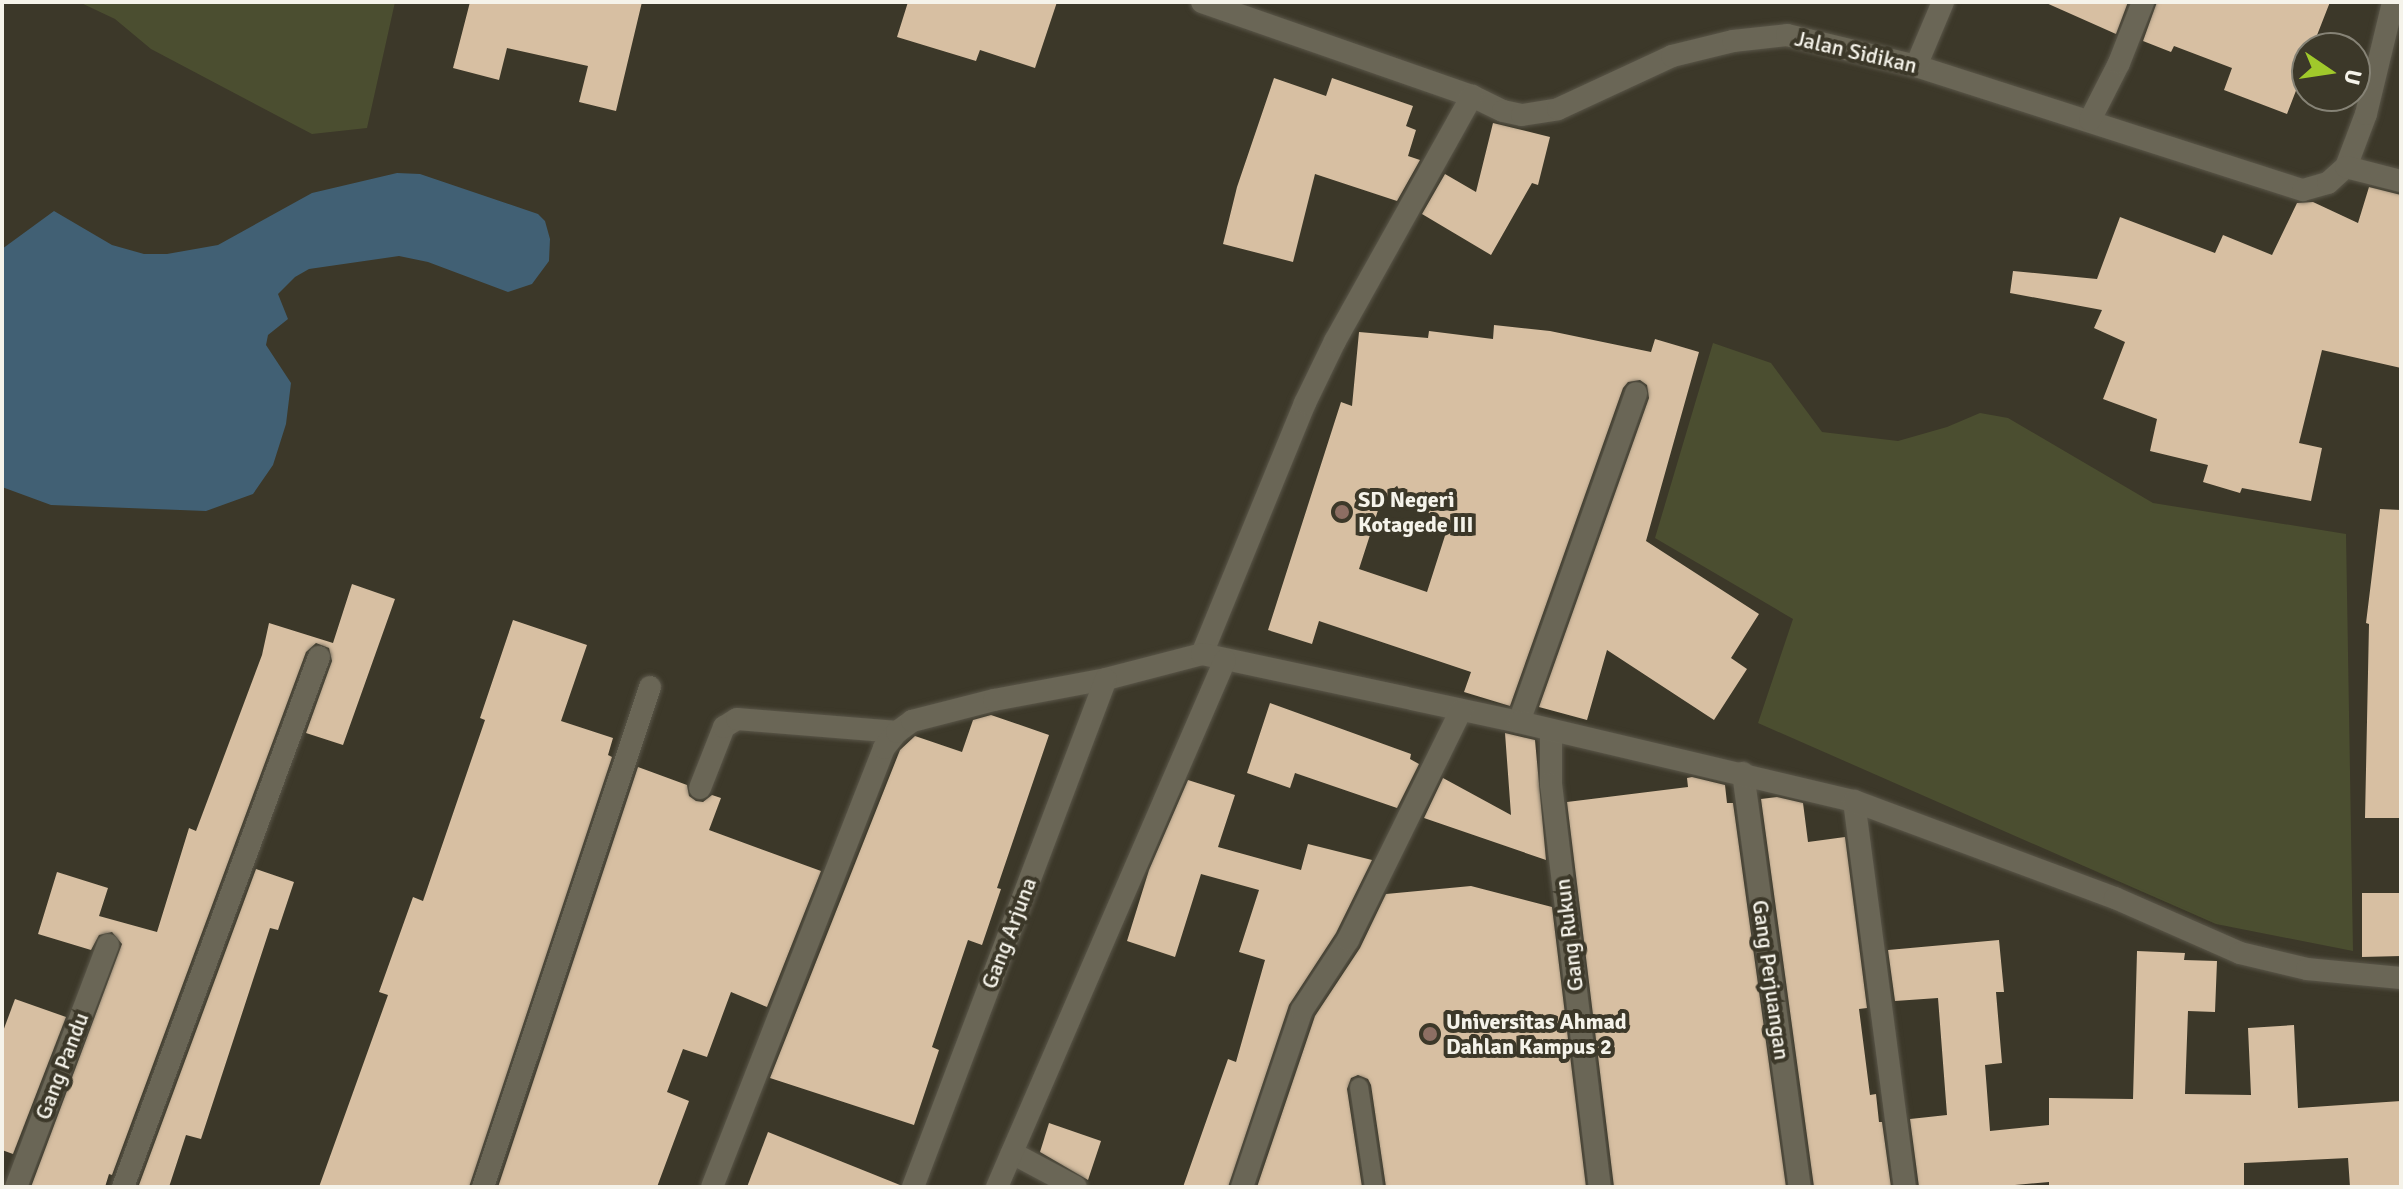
<!DOCTYPE html>
<style>
body{margin:0}
#map{position:relative;width:2403px;height:1189px;overflow:hidden;background:#3c3829;font-family:Signika,sans-serif}
div>[style]{position:absolute}
.green>*{inset:0;background:#4b4e30}
.water>*{inset:0;background:#416074}
.building>*{inset:0;background:#d7bfa2}
.roads{filter:drop-shadow(0 0 2px #5a5649) drop-shadow(0 0 2px #5a5649)}
.service>*{height:18px;margin:-9px;padding:0 9px;transform-origin:9px;border-radius:9px;background:#6a6656}
.minor>*{height:22px;margin:-11px;padding:0 11px;transform-origin:11px;border-radius:11px;background:#6a6656}
.dots>*{width:22px;height:22px;translate:-50% -50%;box-sizing:border-box;border:4px solid #3c3829;border-radius:50%}
span{translate:-50% -50%;white-space:nowrap;text-align:center;line-height:1.15;-webkit-text-stroke:8px #3c3829;paint-order:stroke}
.street-label{font-size:22px;color:#f5f3ea}
.poi-label{font-size:22px;color:#f5f3ea;font-weight:700}
.left{translate:0 -50%;text-align:left}
.frame{position:absolute;inset:0;border:4px solid #f5f3ea;pointer-events:none}
.north{position:absolute;left:2291px;top:32px;width:80px;height:80px;box-sizing:border-box;background:#3c3829;border:2px solid #868376;border-radius:50%;rotate:103deg;font-size:22px;font-weight:700;line-height:32px;text-align:center;color:#f5f3ea}
.north::after{content:'';display:block;margin:auto;width:28px;height:36px;background:#a0c92b;clip-path:polygon(50% 0,100% 100%,50% 72%,0 100%)}
</style>
<div id="map">
<div class="green">
<i style="clip-path:polygon(79px 2px,395px 2px,367px 128px,312px 134px,151px 49px,115px 19px)"></i>
<i style="clip-path:polygon(1713px 343px,1771px 363px,1822px 432px,1898px 441px,1947px 427px,1980px 413px,2008px 418px,2153px 503px,2346px 534px,2353px 951px,2216px 924px,1758px 723px,1793px 619px,1655px 538px)"></i>
</div>
<div class="water">
<i style="clip-path:polygon(397px 173px,420px 174px,538px 214px,545px 221px,550px 239px,549px 261px,532px 284px,508px 292px,428px 262px,399px 256px,309px 269px,295px 277px,278px 294px,288px 319px,268px 335px,266px 345px,291px 383px,286px 424px,273px 465px,253px 494px,206px 511px,51px 505px,2px 487px,2px 249px,54px 211px,112px 245px,144px 254px,167px 254px,218px 245px,312px 193px)"></i>
</div>
<div class="building">
<i style="clip-path:polygon(470px 2px,642px 2px,616px 111px,579px 102px,588px 66px,507px 48px,499px 80px,453px 68px)"></i>
<i style="clip-path:polygon(908px 2px,1057px 2px,1035px 68px,980px 50px,976px 61px,897px 37px)"></i>
<i style="clip-path:polygon(2044px 2px,2128px 2px,2116px 34px)"></i>
<i style="clip-path:polygon(2157px 2px,2330px 2px,2312px 48px,2307px 48px,2307px 62px,2287px 114px,2224px 90px,2232px 68px,2174px 46px,2171px 52px,2143px 41px)"></i>
<i style="clip-path:polygon(1274px 78px,1326px 96px,1332px 78px,1413px 106px,1406px 126px,1416px 130px,1408px 156px,1420px 160px,1397px 201px,1315px 174px,1293px 262px,1223px 244px,1237px 187px)"></i>
<i style="clip-path:polygon(1493px 123px,1550px 137px,1538px 185px,1532px 183px,1491px 255px,1422px 214px,1445px 174px,1476px 192px)"></i>
<i style="clip-path:polygon(2369px 187px,2401px 195px,2401px 368px,2322px 350px,2299px 443px,2322px 448px,2311px 501px,2242px 488px,2240px 493px,2203px 482px,2208px 465px,2150px 451px,2157px 419px,2103px 399px,2125px 342px,2094px 328px,2102px 310px,2010px 293px,2013px 271px,2097px 279px,2120px 217px,2215px 253px,2223px 235px,2272px 255px,2297px 203px,2313px 202px,2358px 223px)"></i>
<i style="clip-path:polygon(evenodd,1494px 325px,1550px 331px,1651px 352px,1655px 339px,1699px 352px,1646px 541px,1759px 614px,1731px 658px,1747px 669px,1714px 720px,1607px 650px,1587px 720px,1539px 707px,1649px 398px,1647px 385px,1640px 380px,1628px 382px,1623px 388px,1510px 706px,1464px 692px,1471px 672px,1319px 621px,1312px 644px,1268px 630px,1341px 402px,1352px 406px,1359px 332px,1428px 338px,1429px 331px,1493px 339px,1494px 325px,1382px 498px,1450px 520px,1427px 592px,1359px 569px,1382px 498px)"></i>
<i style="clip-path:polygon(2380px 509px,2401px 510px,2401px 818px,2365px 818px,2369px 624px,2366px 623px)"></i>
<i style="clip-path:polygon(352px 584px,395px 599px,343px 745px,306px 733px,332px 661px,329px 648px,316px 643px,306px 652px,112px 1175px,109px 1174px,105px 1187px,31px 1187px,122px 944px,112px 932px,99px 935px,91px 950px,38px 934px,57px 872px,108px 888px,99px 916px,157px 932px,189px 828px,196px 831px,262px 655px,269px 623px,333px 643px)"></i>
<i style="clip-path:polygon(513px 620px,587px 645px,561px 721px,613px 738px,608px 755px,612px 757px,469px 1187px,319px 1187px,388px 995px,379px 992px,413px 897px,423px 901px,485px 720px,480px 718px)"></i>
<i style="clip-path:polygon(1270px 703px,1411px 754px,1410px 759px,1419px 764px,1397px 808px,1295px 773px,1290px 788px,1247px 773px)"></i>
<i style="clip-path:polygon(991px 715px,1049px 735px,997px 888px,1001px 889px,982px 945px,968px 940px,932px 1047px,939px 1050px,914px 1125px,770px 1078px,900px 750px,915px 736px,962px 752px,973px 720px)"></i>
<i style="clip-path:polygon(1505px 733px,1535px 740px,1546px 860px,1424px 818px,1443px 778px,1511px 815px)"></i>
<i style="clip-path:polygon(638px 767px,687px 785px,689px 796px,696px 801px,703px 802px,712px 795px,721px 798px,709px 830px,821px 871px,767px 1007px,731px 992px,707px 1057px,683px 1049px,667px 1092px,689px 1101px,657px 1187px,498px 1187px)"></i>
<i style="clip-path:polygon(1692px 777px,1725px 785px,1727px 803px,1733px 803px,1786px 1187px,1614px 1187px,1567px 802px,1688px 787px,1687px 778px)"></i>
<i style="clip-path:polygon(1188px 780px,1235px 795px,1218px 847px,1301px 870px,1308px 844px,1372px 860px,1336px 933px,1289px 1005px,1228px 1187px,1183px 1187px,1228px 1059px,1236px 1062px,1265px 960px,1239px 952px,1259px 890px,1201px 874px,1175px 957px,1127px 941px,1149px 870px)"></i>
<i style="clip-path:polygon(1777px 797px,1803px 803px,1808px 842px,1845px 837px,1867px 1008px,1859px 1009px,1870px 1095px,1876px 1094px,1879px 1122px,1882px 1122px,1891px 1187px,1814px 1187px,1761px 799px)"></i>
<i style="clip-path:polygon(256px 869px,294px 882px,278px 930px,270px 928px,201px 1139px,186px 1135px,169px 1187px,139px 1185px)"></i>
<i style="clip-path:polygon(1471px 886px,1552px 907px,1586px 1187px,1386px 1187px,1371px 1085px,1368px 1079px,1358px 1075px,1351px 1078px,1347px 1089px,1362px 1187px,1257px 1187px,1315px 1016px,1360px 948px,1386px 894px)"></i>
<i style="clip-path:polygon(2362px 893px,2401px 893px,2401px 956px,2362px 957px)"></i>
<i style="clip-path:polygon(1999px 940px,2004px 992px,1996px 992px,2002px 1063px,1985px 1065px,1990px 1131px,2049px 1125px,2049px 1098px,2133px 1099px,2137px 951px,2185px 953px,2184px 960px,2217px 961px,2215px 1012px,2188px 1011px,2185px 1094px,2251px 1095px,2248px 1028px,2294px 1025px,2298px 1108px,2401px 1101px,2401px 1187px,2350px 1187px,2348px 1158px,2244px 1163px,2244px 1187px,2049px 1187px,2049px 1182px,1993px 1187px,1919px 1187px,1910px 1119px,1947px 1115px,1938px 998px,1895px 1001px,1888px 950px)"></i>
<i style="clip-path:polygon(15px 999px,66px 1017px,13px 1154px,2px 1150px,2px 1034px)"></i>
<i style="clip-path:polygon(1049px 1123px,1101px 1141px,1088px 1180px,1040px 1152px)"></i>
<i style="clip-path:polygon(768px 1132px,900px 1185px,899px 1187px,747px 1187px)"></i>
</div>
<div class="roads">
<div class="service">
<i style="left:1359px;top:1087px;width:101px;rotate:81.5deg"></i>
</div>
<div class="minor">
<i style="left:1202px;top:2px;width:286px;rotate:19.2deg"></i>
<i style="left:1472px;top:96px;width:34px;rotate:26deg"></i>
<i style="left:1503px;top:111px;width:19px;rotate:12deg"></i>
<i style="left:1522px;top:115px;width:36px;rotate:-9deg"></i>
<i style="left:1558px;top:109px;width:126px;rotate:-24.9deg"></i>
<i style="left:1672px;top:56px;width:63px;rotate:-13.8deg"></i>
<i style="left:1733px;top:41px;width:54px;rotate:-6.3deg"></i>
<i style="left:1787px;top:35px;width:133px;rotate:13.5deg"></i>
<i style="left:1916px;top:66px;width:406px;rotate:17.8deg"></i>
<i style="left:2303px;top:190px;width:26px;rotate:-16deg"></i>
<i style="left:2328px;top:183px;width:24px;rotate:-42deg"></i>
<i style="left:2346px;top:167px;width:57px;rotate:-69.3deg"></i>
<i style="left:2366px;top:114px;width:115px;rotate:-76.4deg"></i>
<i style="left:1916px;top:66px;width:69px;rotate:-67.1deg"></i>
<i style="left:2090px;top:120px;width:64px;rotate:-63deg"></i>
<i style="left:2119px;top:63px;width:66px;rotate:-68.5deg"></i>
<i style="left:2346px;top:167px;width:57px;rotate:14.3deg"></i>
<i style="left:1202px;top:654px;width:271px;rotate:-67.7deg"></i>
<i style="left:1305px;top:403px;width:69px;rotate:-64.2deg"></i>
<i style="left:1335px;top:341px;width:281px;rotate:-60.8deg"></i>
<i style="left:1519px;top:722px;width:349px;rotate:-70.4deg"></i>
<i style="left:1551px;top:730px;width:54px;rotate:90deg"></i>
<i style="left:1551px;top:784px;width:406px;rotate:83.1deg"></i>
<i style="left:1743px;top:773px;width:418px;rotate:82.2deg"></i>
<i style="left:700px;top:788px;width:66px;rotate:-68.5deg"></i>
<i style="left:724px;top:727px;width:15px;rotate:-32deg"></i>
<i style="left:737px;top:719px;width:161px;rotate:4.6deg"></i>
<i style="left:1854px;top:801px;width:389px;rotate:82.5deg"></i>
<i style="left:1012px;top:1153px;width:72px;rotate:28deg"></i>
<i style="left:16px;top:1187px;width:259px;rotate:-69.2deg"></i>
<i style="left:123px;top:1187px;width:565px;rotate:-69.71deg"></i>
<i style="left:483px;top:1187px;width:527px;rotate:-71.53deg"></i>
<i style="left:712px;top:1187px;width:471px;rotate:-68.6deg"></i>
<i style="left:884px;top:748px;width:21px;rotate:-51deg"></i>
<i style="left:897px;top:732px;width:19px;rotate:-36deg"></i>
<i style="left:912px;top:721px;width:85px;rotate:-14.4deg"></i>
<i style="left:994px;top:700px;width:114px;rotate:-10.6deg"></i>
<i style="left:1106px;top:679px;width:99px;rotate:-14.6deg"></i>
<i style="left:1202px;top:654px;width:324px;rotate:12.1deg"></i>
<i style="left:1519px;top:722px;width:344px;rotate:13.3deg"></i>
<i style="left:1854px;top:801px;width:278px;rotate:20.4deg"></i>
<i style="left:2115px;top:898px;width:137px;rotate:23.7deg"></i>
<i style="left:2240px;top:953px;width:69px;rotate:13.4deg"></i>
<i style="left:2307px;top:969px;width:94px;rotate:5.5deg"></i>
<i style="left:913px;top:1187px;width:543px;rotate:-69.2deg"></i>
<i style="left:997px;top:1187px;width:574px;rotate:-66.6deg"></i>
<i style="left:1242px;top:1187px;width:187px;rotate:-71.3deg"></i>
<i style="left:1302px;top:1010px;width:84px;rotate:-56.7deg"></i>
<i style="left:1348px;top:940px;width:256px;rotate:-63.8deg"></i>
</div>
</div>
<div class="dots">
<i style="left:1342px;top:512px;background:#8d6e63"></i>
<i style="left:1430px;top:1034px;background:#8d6e63"></i>
</div>
<div class="street-label">
<span style="left:1856px;top:52px;rotate:13deg">Jalan Sidikan</span>
<span style="left:1009px;top:933px;rotate:-69deg">Gang Arjuna</span>
<span style="left:1569px;top:935px;rotate:-97deg">Gang Rukun</span>
<span style="left:1771px;top:980px;rotate:82deg">Gang Perjuangan</span>
<span style="left:62px;top:1066px;rotate:-69deg">Gang Pandu</span>
</div>
<div class="poi-label">
<span class="left" style="left:1358px;top:512px">SD Negeri<br>Kotagede III</span>
<span class="left" style="left:1446px;top:1034px">Universitas Ahmad<br>Dahlan Kampus 2</span>
</div>
<div class="frame"></div>
<div class="north">U</div>
</div>
